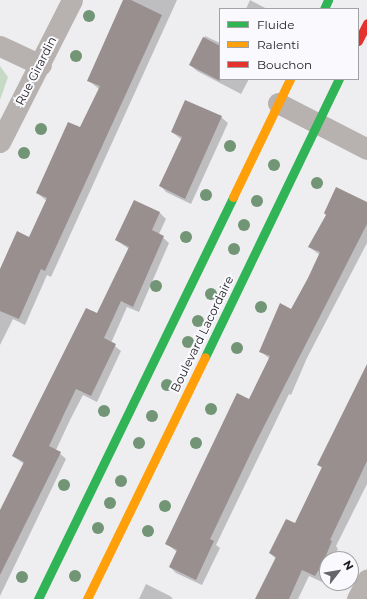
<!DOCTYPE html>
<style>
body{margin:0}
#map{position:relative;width:367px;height:599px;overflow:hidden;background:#eeeef1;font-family:Montserrat,sans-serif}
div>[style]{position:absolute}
.green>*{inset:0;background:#c5d9c5}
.shadow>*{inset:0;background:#0003}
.building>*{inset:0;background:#998f8f}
.street>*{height:21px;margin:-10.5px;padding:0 10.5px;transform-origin:10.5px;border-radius:10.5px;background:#b7b2af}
.fast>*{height:9px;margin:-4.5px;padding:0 4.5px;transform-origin:4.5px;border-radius:4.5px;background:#30b455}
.slow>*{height:9px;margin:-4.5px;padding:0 4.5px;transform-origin:4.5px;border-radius:4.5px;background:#ff9f0a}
.jam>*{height:9px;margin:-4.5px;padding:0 4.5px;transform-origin:4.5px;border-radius:4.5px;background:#e5322d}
.trees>*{width:12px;height:12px;margin:-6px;border-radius:50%;background:#719575}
span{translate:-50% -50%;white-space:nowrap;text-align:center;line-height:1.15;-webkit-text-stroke:4px #fafafe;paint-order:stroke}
.street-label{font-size:12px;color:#1d1d1f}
.legend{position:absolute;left:219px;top:8px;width:140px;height:72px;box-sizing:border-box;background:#fafafe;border:1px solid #a2a2a5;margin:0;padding:5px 7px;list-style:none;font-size:12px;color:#1d1d1f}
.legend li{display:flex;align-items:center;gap:8px;height:20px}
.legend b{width:20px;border:1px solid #a2a2a5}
.north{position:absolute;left:319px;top:551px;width:40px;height:40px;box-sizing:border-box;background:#fafafe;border:1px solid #a2a2a5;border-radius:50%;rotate:59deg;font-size:11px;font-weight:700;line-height:16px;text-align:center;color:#1d1d1f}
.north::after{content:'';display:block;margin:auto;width:14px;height:18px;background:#666668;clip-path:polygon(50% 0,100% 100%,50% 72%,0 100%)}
</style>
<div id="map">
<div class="green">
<i style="clip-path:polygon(0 66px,8px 77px,0 100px)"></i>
</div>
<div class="shadow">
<i style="clip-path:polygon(124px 0,177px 0,51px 277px,47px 275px,25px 325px,13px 319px,0 345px,0 272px,29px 238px,47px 201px,37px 193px,80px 129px,99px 89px,88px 80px)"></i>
<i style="clip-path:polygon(250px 0,267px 9px,246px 9px)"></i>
<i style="clip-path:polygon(205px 36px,220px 43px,220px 79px,249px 79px,241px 94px,197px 71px,190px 65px)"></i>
<i style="clip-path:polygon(221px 117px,228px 123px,191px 204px,166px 192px,160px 185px,182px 140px,172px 132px)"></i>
<i style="clip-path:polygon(134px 201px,160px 213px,166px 219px,159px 234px,169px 243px,139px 312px,127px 307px,111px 343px,121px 351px,97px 402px,83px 395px,70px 420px,56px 450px,66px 459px,0 596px,0 512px,24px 464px,13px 456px,98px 314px,129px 249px,116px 240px)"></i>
<i style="clip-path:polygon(367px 203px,367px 243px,307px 358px,291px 395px,289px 394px,216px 545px,220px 548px,202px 585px,176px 573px,170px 567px,177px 552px,166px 543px,250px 400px,270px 359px,260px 351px,292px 310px,320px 255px,309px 247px)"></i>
<i style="clip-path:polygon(367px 368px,367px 484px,336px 546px,338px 549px,333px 559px,327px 559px,327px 573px,322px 582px,309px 576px,298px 599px,256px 599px,276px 559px,270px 553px,295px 525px,323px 469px,319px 465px)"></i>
<i style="clip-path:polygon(146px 584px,170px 596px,173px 599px,139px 599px)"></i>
</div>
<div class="building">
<i style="clip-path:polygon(123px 0,131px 0,162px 15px,45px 271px,41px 269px,19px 319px,0 311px,0 269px,17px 231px,29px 237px,47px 198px,36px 193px,68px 122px,80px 127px,100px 86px,87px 81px)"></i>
<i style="clip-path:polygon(203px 37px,220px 46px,220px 81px,189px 65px)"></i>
<i style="clip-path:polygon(185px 100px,222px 116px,185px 199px,159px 186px,182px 137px,171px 132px)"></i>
<i style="clip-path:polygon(336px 187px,367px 202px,367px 224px,257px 440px,210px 539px,214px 541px,196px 580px,169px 567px,177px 550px,165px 544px,237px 393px,249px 399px,270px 356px,259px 352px,280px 303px,291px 309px,308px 278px,320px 252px,308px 247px,326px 215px,324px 213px)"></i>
<i style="clip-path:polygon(134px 200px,160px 212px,152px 230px,164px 236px,133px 307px,121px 301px,104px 338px,116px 344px,91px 396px,76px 389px,64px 414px,49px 446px,61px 452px,0 575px,0 510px,24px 462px,12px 456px,86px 308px,97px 313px,129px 247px,115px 240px)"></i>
<i style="clip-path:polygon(367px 364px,367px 461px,330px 540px,332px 541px,322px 565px,315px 576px,302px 570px,289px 599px,255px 599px,276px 557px,269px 553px,286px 519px,295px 523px,322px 467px,317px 465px)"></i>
</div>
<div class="street">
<i style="left:0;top:46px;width:45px;rotate:24.9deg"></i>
<i style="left:278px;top:103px;width:100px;rotate:27.3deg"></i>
<i style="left:0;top:142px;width:159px;rotate:-63.1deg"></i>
<i style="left:357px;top:599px;width:22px;rotate:-63deg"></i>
</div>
<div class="fast">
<i style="left:324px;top:9px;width:10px;rotate:-66deg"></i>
<i style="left:205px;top:357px;width:309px;rotate:-64.3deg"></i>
<i style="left:38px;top:599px;width:447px;rotate:-64.1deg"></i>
</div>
<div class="slow">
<i style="left:233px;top:197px;width:131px;rotate:-64.2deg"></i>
<i style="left:87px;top:599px;width:269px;rotate:-64deg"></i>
</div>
<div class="jam">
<i style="left:358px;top:41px;width:20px;rotate:-63deg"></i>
</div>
<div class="trees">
<i style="left:89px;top:16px"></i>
<i style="left:76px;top:56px"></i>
<i style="left:41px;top:129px"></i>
<i style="left:230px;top:146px"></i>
<i style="left:24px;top:153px"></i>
<i style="left:274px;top:165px"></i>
<i style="left:317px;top:183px"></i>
<i style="left:206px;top:195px"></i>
<i style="left:257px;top:201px"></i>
<i style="left:244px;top:225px"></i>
<i style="left:186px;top:237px"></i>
<i style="left:234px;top:249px"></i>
<i style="left:156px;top:286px"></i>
<i style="left:211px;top:294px"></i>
<i style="left:261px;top:307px"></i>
<i style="left:198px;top:321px"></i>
<i style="left:188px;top:342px"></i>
<i style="left:237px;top:348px"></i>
<i style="left:167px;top:385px"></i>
<i style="left:211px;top:409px"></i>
<i style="left:104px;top:411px"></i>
<i style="left:152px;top:416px"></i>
<i style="left:139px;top:443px"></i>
<i style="left:196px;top:443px"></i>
<i style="left:121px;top:481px"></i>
<i style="left:64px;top:485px"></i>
<i style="left:110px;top:503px"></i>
<i style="left:165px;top:506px"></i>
<i style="left:98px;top:528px"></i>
<i style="left:148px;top:531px"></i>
<i style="left:75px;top:576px"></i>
<i style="left:22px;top:577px"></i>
</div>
<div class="street-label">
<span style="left:36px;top:71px;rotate:-63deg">Rue Girardin</span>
<span style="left:202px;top:334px;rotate:-64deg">Boulevard Lacordaire</span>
</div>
<ul class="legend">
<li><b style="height:5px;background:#30b455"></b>Fluide</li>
<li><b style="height:5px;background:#ff9f0a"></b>Ralenti</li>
<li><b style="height:5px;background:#e5322d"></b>Bouchon</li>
</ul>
<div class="north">N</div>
</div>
